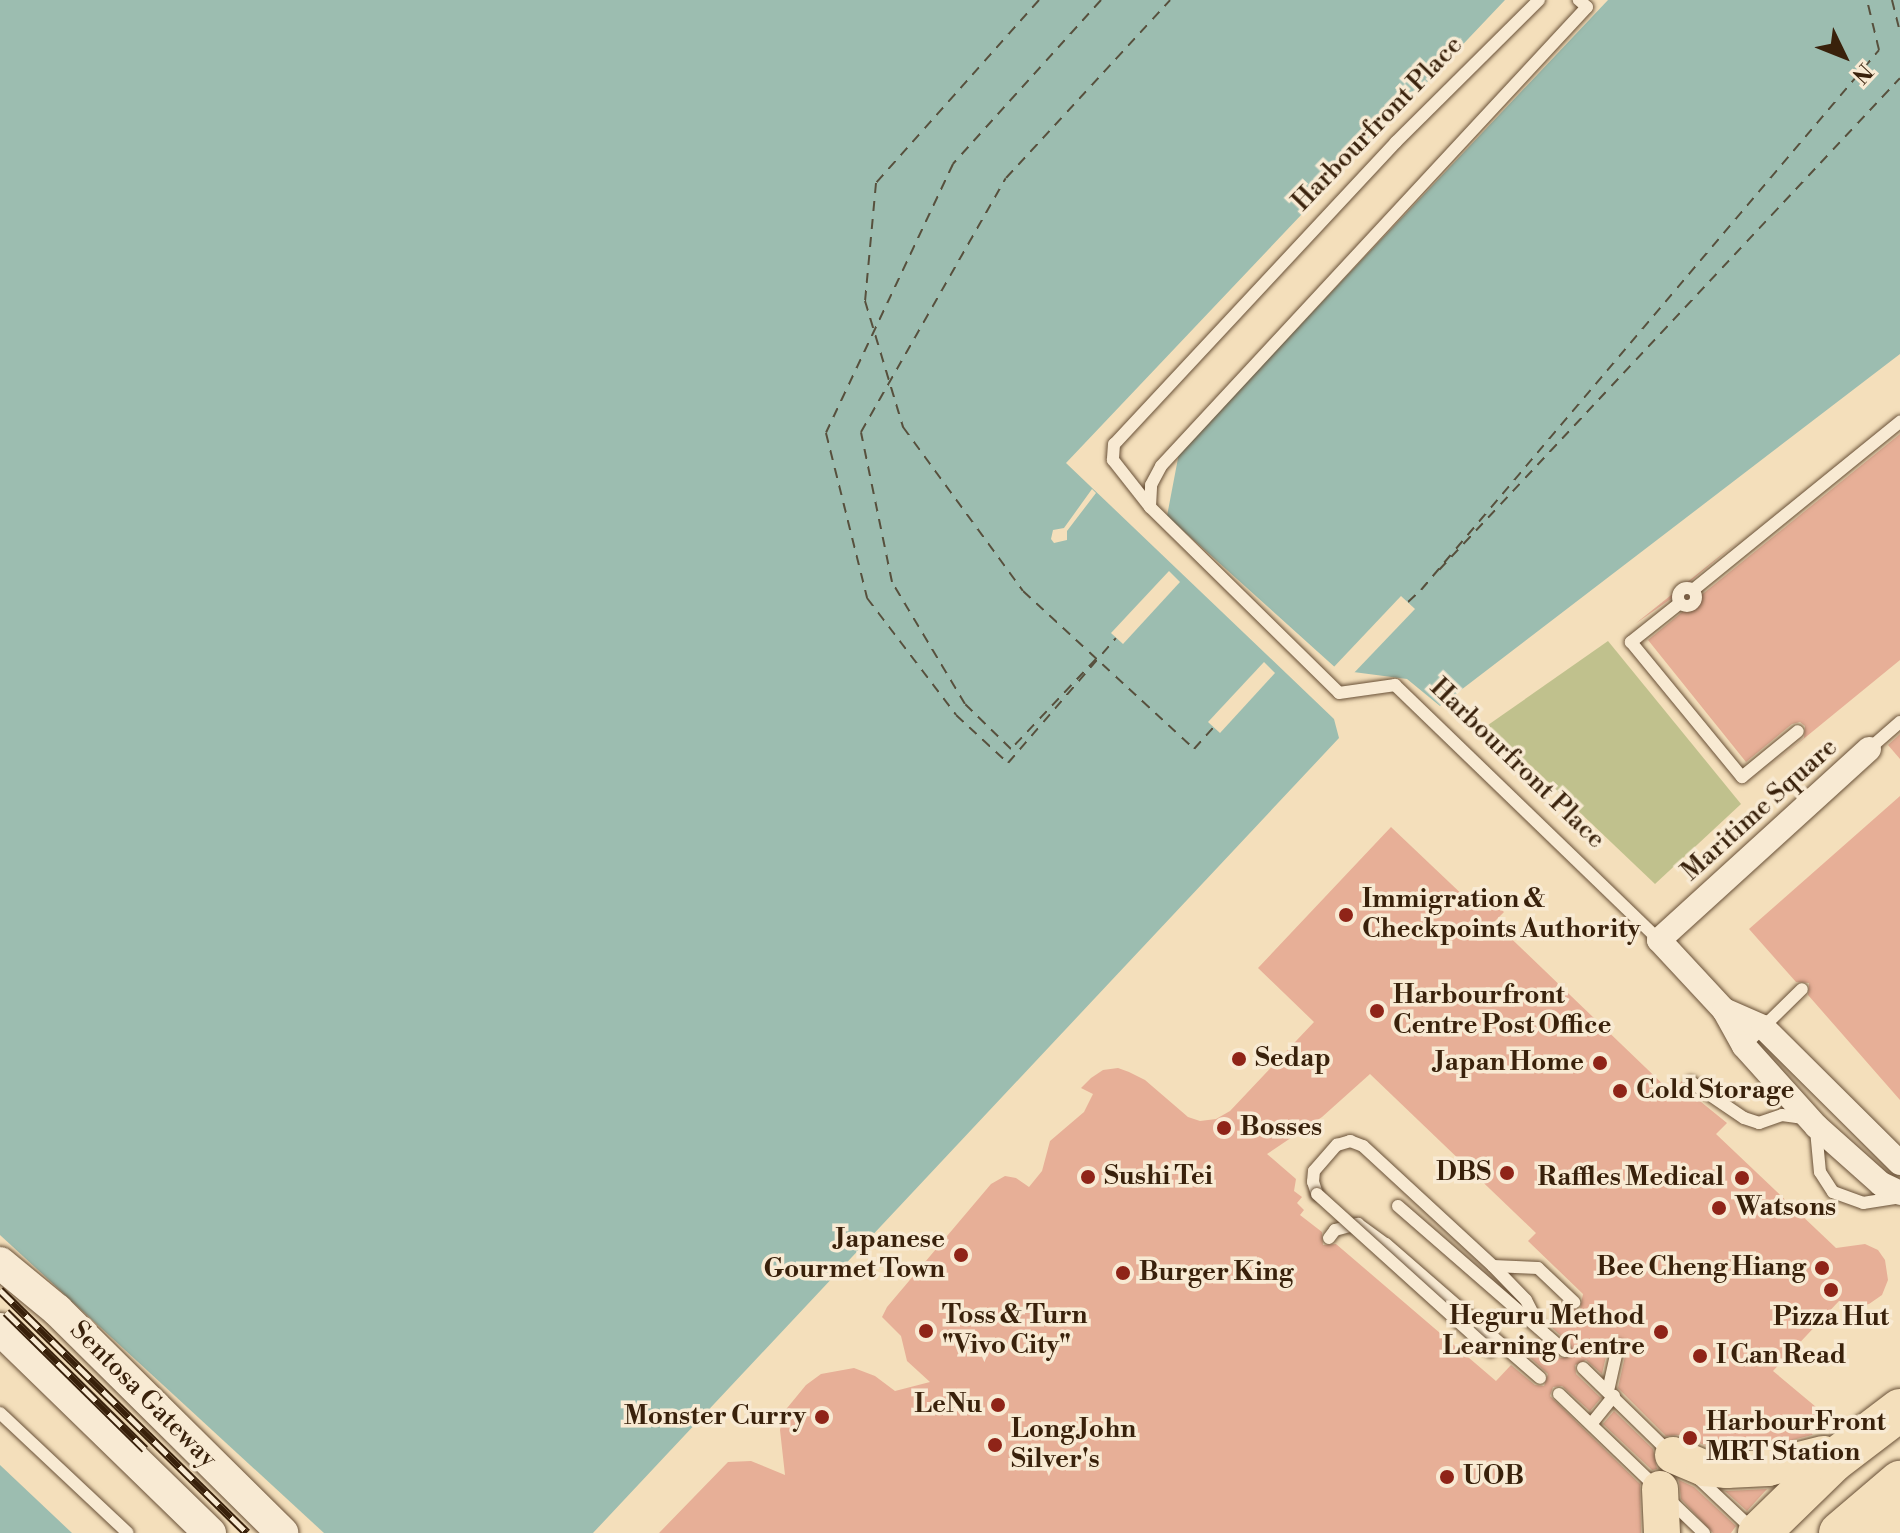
<!DOCTYPE html>
<style>
body{margin:0}
#map{position:relative;width:1900px;height:1533px;overflow:hidden;background:#f4dfbb;font-family:"Libre Bodoni",serif}
div>[style]{position:absolute}
.green>*{inset:0;background:#c0c18d}
.water>*{inset:0;background:#9cbdb0}
.pier>*{inset:0;background:#f4dfbb}
.ferry>*{height:2px;margin-top:-1px;transform-origin:0;background:repeating-linear-gradient(90deg,#57503d 0 10px,transparent 0 18px)}
.building>*{inset:0;background:#e7af97}
.roads{filter:drop-shadow(0 0 2px #685037) drop-shadow(0 0 2px #685037)}
.lane>*{height:12px;margin:-6px;padding:0 6px;transform-origin:6px;border-radius:6px;background:#f8ead3}
.lane>.ring{margin:-6px;padding:0;box-sizing:content-box;background:none;border:12px solid #f8ead3;border-radius:50%}
.street>*{height:24px;margin:-12px;padding:0 12px;transform-origin:12px;border-radius:12px;background:#f8ead3}
.secondary>*{height:32px;margin:-16px;padding:0 16px;transform-origin:16px;border-radius:16px;background:#f8ead3}
.primary>*{height:36px;margin:-18px;padding:0 18px;transform-origin:18px;border-radius:18px;background:#f4dfbb}
.highway>*{height:42px;margin:-21px;padding:0 21px;transform-origin:21px;border-radius:21px;background:#f4dfbb}
.rail>*{height:9px;margin-top:-4.5px;transform-origin:0;background:repeating-linear-gradient(90deg,#f8ead3 0 18px,#39210b 0 36px);box-sizing:border-box;border-block:2px solid #39210b}
.bridges{filter:drop-shadow(0 0 2px #685037) drop-shadow(0 0 2px #685037)}
.lane-bridge>*{height:12px;margin:-6px;padding:0 6px;transform-origin:6px;border-radius:6px;background:#f8ead3}
.dots>*{width:22px;height:22px;translate:-50% -50%;box-sizing:border-box;border:4px solid #f8ead3;border-radius:50%}
span{translate:-50% -50%;white-space:nowrap;text-align:center;line-height:1.15;-webkit-text-stroke:7px #f8ead3;paint-order:stroke}
.street-label{font-size:26px;color:#39210b}
.poi-label{font-size:26px;color:#39210b;font-weight:700}
.left{translate:0 -50%;text-align:left}
.right{translate:-100% -50%;text-align:right}
.north{position:absolute;left:1804px;top:16px;width:80px;height:80px;-webkit-text-stroke:6px #f8ead3;paint-order:stroke;rotate:133deg;font-size:22px;font-weight:700;line-height:32px;text-align:center;color:#39210b}
.north::after{content:'';display:block;margin:auto;width:28px;height:36px;background:#39210b;clip-path:polygon(50% 0,100% 100%,50% 72%,0 100%)}
</style>
<div id="map">
<div class="green">
<i style="clip-path:polygon(1608px 641px,1741px 804px,1655px 884px,1488px 725px)"></i>
</div>
<div class="water">
<i style="clip-path:polygon(0 0,1505px 0,1066px 463px,1334px 719px,1339px 738px,593px 1533px,0 1533px)"></i>
<i style="clip-path:polygon(1608px 0,1900px 0,1900px 354px,1440px 706px,1407px 679px,1338px 670px,1167px 516px,1179px 453px)"></i>
</div>
<div class="pier">
<i style="clip-path:polygon(1092px 489px,1096px 493px,1067px 531px,1067px 540px,1054px 543px,1051px 539px,1053px 530px,1064px 528px)"></i>
<i style="clip-path:polygon(1169px 571px,1180px 582px,1123px 644px,1111px 633px)"></i>
<i style="clip-path:polygon(1401px 596px,1415px 609px,1351px 676px,1335px 673px,1331px 670px)"></i>
<i style="clip-path:polygon(1264px 662px,1275px 673px,1220px 733px,1208px 722px)"></i>
<i style="clip-path:polygon(0 1235px,324px 1533px,72px 1533px,0 1465px)"></i>
</div>
<div class="ferry">
<i style="left:1039px;top:0;width:245px;rotate:131.7deg"></i>
<i style="left:876px;top:183px;width:119px;rotate:95.3deg"></i>
<i style="left:865px;top:301px;width:132px;rotate:73.2deg"></i>
<i style="left:903px;top:427px;width:203px;rotate:53.8deg"></i>
<i style="left:1023px;top:591px;width:233px;rotate:42.7deg"></i>
<i style="left:1194px;top:749px;width:30px;rotate:-48deg"></i>
<i style="left:1101px;top:0;width:221px;rotate:132.1deg"></i>
<i style="left:953px;top:164px;width:297px;rotate:115.3deg"></i>
<i style="left:826px;top:433px;width:170px;rotate:76deg"></i>
<i style="left:867px;top:598px;width:147px;rotate:52.7deg"></i>
<i style="left:956px;top:715px;width:71px;rotate:42.7deg"></i>
<i style="left:1008px;top:763px;width:165px;rotate:-49.2deg"></i>
<i style="left:1892px;top:0;width:32px;rotate:76deg"></i>
<i style="left:1439px;top:570px;width:674px;rotate:-46.86deg"></i>
<i style="left:1421px;top:590px;width:708px;rotate:-49.7deg"></i>
<i style="left:1879px;top:50px;width:51px;rotate:-103.5deg"></i>
<i style="left:1408px;top:602px;width:18px;rotate:-43deg"></i>
<i style="left:1096px;top:659px;width:124px;rotate:133.4deg"></i>
<i style="left:1011px;top:749px;width:64px;rotate:-135.6deg"></i>
<i style="left:965px;top:704px;width:142px;rotate:-120.9deg"></i>
<i style="left:892px;top:582px;width:153px;rotate:-101.7deg"></i>
<i style="left:861px;top:432px;width:292px;rotate:-60.3deg"></i>
<i style="left:1006px;top:178px;width:242px;rotate:-47.3deg"></i>
</div>
<div class="building">
<i style="clip-path:polygon(1900px 434px,1900px 660px,1758px 776px,1804px 738px,1805px 726px,1800px 722px,1792px 724px,1746px 762px,1648px 640px,1686px 609px,1686px 597px,1675px 596px,1635px 624px,1741px 539px,1687px 584px,1687px 596px,1699px 597px)"></i>
<i style="clip-path:polygon(1900px 734px,1900px 759px,1888px 745px)"></i>
<i style="clip-path:polygon(1900px 796px,1900px 1100px,1808px 995px,1809px 983px,1796px 982px,1749px 929px)"></i>
<i style="clip-path:polygon(evenodd,1391px 827px,1469px 901px,1480px 889px,1504px 912px,1494px 922px,1671px 1092px,1682px 1081px,1685px 1089px,1727px 1123px,1716px 1134px,1836px 1248px,1865px 1244px,1878px 1250px,1885px 1260px,1888px 1280px,1882px 1295px,1869px 1304px,1857px 1307px,1839px 1301px,1773px 1371px,1828px 1417px,1812px 1435px,1765px 1447px,1727px 1449px,1709px 1447px,1680px 1435px,1666px 1436px,1618px 1388px,1627px 1347px,1625px 1340px,1616px 1337px,1609px 1343px,1602px 1374px,1586px 1360px,1575px 1365px,1576px 1374px,1601px 1398px,1590px 1411px,1562px 1386px,1553px 1387px,1550px 1396px,1640px 1484px,1641px 1533px,659px 1533px,728px 1462px,751px 1461px,785px 1475px,780px 1430px,783px 1413px,806px 1385px,821px 1374px,854px 1368px,875px 1376px,895px 1391px,930px 1382px,907px 1361px,901px 1336px,882px 1317px,887px 1307px,991px 1184px,1005px 1176px,1016px 1178px,1029px 1187px,1042px 1171px,1050px 1141px,1084px 1112px,1093px 1094px,1081px 1088px,1091px 1078px,1103px 1070px,1118px 1068px,1129px 1072px,1145px 1080px,1188px 1117px,1200px 1121px,1216px 1119px,1230px 1111px,1314px 1022px,1258px 968px,1391px 827px,1370px 1074px,1536px 1233px,1528px 1241px,1583px 1294px,1580px 1309px,1567px 1308px,1548px 1324px,1571px 1345px,1571px 1357px,1560px 1358px,1536px 1338px,1523px 1351px,1548px 1374px,1544px 1386px,1535px 1385px,1511px 1365px,1496px 1381px,1336px 1244px,1323px 1245px,1322px 1232px,1300px 1215px,1304px 1210px,1297px 1203px,1302px 1197px,1294px 1191px,1296px 1179px,1267px 1154px,1322px 1117px,1370px 1074px)"></i>
<i style="clip-path:polygon(1614px 1411px,1653px 1449px,1657px 1469px,1652px 1470px,1603px 1424px)"></i>
<i style="clip-path:polygon(1679px 1480px,1694px 1487px,1736px 1526px,1731px 1533px,1713px 1533px,1681px 1499px)"></i>
<i style="clip-path:polygon(1767px 1489px,1747px 1511px,1725px 1491px,1728px 1491px)"></i>
</div>
<div class="roads">
<div class="lane">
<i style="left:1539px;top:0;width:202px;rotate:135.2deg"></i>
<i style="left:1396px;top:142px;width:413px;rotate:133deg"></i>
<i style="left:1114px;top:444px;width:16px;rotate:94deg"></i>
<i style="left:1113px;top:460px;width:60px;rotate:51.8deg"></i>
<i style="left:1150px;top:507px;width:265px;rotate:44.5deg"></i>
<i style="left:1339px;top:693px;width:57px;rotate:-8.1deg"></i>
<i style="left:1395px;top:685px;width:367px;rotate:44deg"></i>
<i style="left:1150px;top:507px;width:22px;rotate:-87deg"></i>
<i style="left:1151px;top:485px;width:21px;rotate:-62deg"></i>
<i style="left:1161px;top:466px;width:626px;rotate:-47.14deg"></i>
<i style="left:1587px;top:7px;width:11px;rotate:-139deg"></i>
<i class="ring" style="left:1678px;top:588px;width:6px;height:6px"></i>
<i style="left:1693px;top:590px;width:267px;rotate:-39.1deg"></i>
<i style="left:1680px;top:603px;width:63px;rotate:141.5deg"></i>
<i style="left:1631px;top:642px;width:175px;rotate:50.6deg"></i>
<i style="left:1742px;top:777px;width:72px;rotate:-39.4deg"></i>
<i style="left:1869px;top:749px;width:41px;rotate:-41.1deg"></i>
<i style="left:1744px;top:1046px;width:81px;rotate:-44.5deg"></i>
<i style="left:1691px;top:1082px;width:64px;rotate:34.2deg"></i>
<i style="left:1744px;top:1118px;width:16px;rotate:18deg"></i>
<i style="left:1759px;top:1123px;width:24px;rotate:-19deg"></i>
<i style="left:1782px;top:1115px;width:22px;rotate:8deg"></i>
<i style="left:1816px;top:1130px;width:42px;rotate:84.6deg"></i>
<i style="left:1820px;top:1172px;width:24px;rotate:57deg"></i>
<i style="left:1833px;top:1192px;width:32px;rotate:20deg"></i>
<i style="left:1863px;top:1203px;width:37px;rotate:-9deg"></i>
<i style="left:1317px;top:1194px;width:13px;rotate:-108deg"></i>
<i style="left:1313px;top:1182px;width:11px;rotate:-85deg"></i>
<i style="left:1314px;top:1171px;width:35px;rotate:-49deg"></i>
<i style="left:1337px;top:1145px;width:14px;rotate:-17deg"></i>
<i style="left:1350px;top:1141px;width:14px;rotate:21deg"></i>
<i style="left:1363px;top:1146px;width:177px;rotate:42.7deg"></i>
<i style="left:1493px;top:1266px;width:47px;rotate:45.9deg"></i>
<i style="left:1526px;top:1300px;width:30px;rotate:63deg"></i>
<i style="left:1398px;top:1206px;width:221px;rotate:41deg"></i>
<i style="left:1329px;top:1238px;width:10px;rotate:-53deg"></i>
<i style="left:1335px;top:1230px;width:24px;rotate:-15deg"></i>
<i style="left:1358px;top:1224px;width:34px;rotate:36deg"></i>
<i style="left:1386px;top:1244px;width:204px;rotate:41deg"></i>
<i style="left:1493px;top:1266px;width:45px;rotate:2.5deg"></i>
<i style="left:1538px;top:1268px;width:50px;rotate:43.4deg"></i>
<i style="left:1583px;top:1368px;width:122px;rotate:44.3deg"></i>
<i style="left:1608px;top:1391px;width:46px;rotate:-77.5deg"></i>
<i style="left:1559px;top:1394px;width:201px;rotate:43.8deg"></i>
<i style="left:0;top:1413px;width:175px;rotate:43.2deg"></i>
<i style="left:1592px;top:1423px;width:35px;rotate:-51deg"></i>
<i style="left:1696px;top:1476px;width:73px;rotate:43.3deg"></i>
</div>
<div class="street">
<i style="left:1869px;top:749px;width:284px;rotate:137.7deg"></i>
<i style="left:1659px;top:940px;width:96px;rotate:47.1deg"></i>
<i style="left:1724px;top:1010px;width:41px;rotate:60.9deg"></i>
<i style="left:1744px;top:1046px;width:108px;rotate:48deg"></i>
<i style="left:1816px;top:1126px;width:87px;rotate:41.7deg"></i>
<i style="left:1881px;top:1184px;width:21px;rotate:25deg"></i>
<i style="left:1724px;top:1010px;width:43px;rotate:23.6deg"></i>
<i style="left:1763px;top:1027px;width:193px;rotate:44.8deg"></i>
</div>
<div class="secondary">
<i style="left:0;top:1263px;width:74px;rotate:39.5deg"></i>
<i style="left:57px;top:1310px;width:317px;rotate:44.7deg"></i>
<i style="left:0;top:1329px;width:293px;rotate:44.2deg"></i>
</div>
<div class="primary">
<i style="left:1673px;top:1455px;width:34px;rotate:23deg"></i>
<i style="left:1704px;top:1468px;width:23px;rotate:5deg"></i>
<i style="left:1727px;top:1470px;width:41px;rotate:-2.8deg"></i>
<i style="left:1768px;top:1468px;width:57px;rotate:-14.3deg"></i>
<i style="left:1660px;top:1489px;width:44px;rotate:87.4deg"></i>
<i style="left:1881px;top:1533px;width:25px;rotate:-42deg"></i>
</div>
<div class="highway">
<i style="left:1759px;top:1533px;width:103px;rotate:-44.2deg"></i>
<i style="left:1833px;top:1461px;width:84px;rotate:-37.3deg"></i>
<i style="left:1840px;top:1533px;width:79px;rotate:-40.4deg"></i>
</div>
</div>
<div class="rail">
<i style="left:0;top:1290px;width:346px;rotate:44.5deg"></i>
<i style="left:6px;top:1312px;width:195px;rotate:44.6deg"></i>
</div>
<div class="bridges">
<div class="lane-bridge">
<i style="left:1317px;top:1194px;width:234px;rotate:42.1deg"></i>
</div>
</div>
<div class="dots">
<i style="left:1346px;top:915px;background:#8f2418"></i>
<i style="left:1377px;top:1011px;background:#8f2418"></i>
<i style="left:1239px;top:1059px;background:#8f2418"></i>
<i style="left:1600px;top:1063px;background:#8f2418"></i>
<i style="left:1620px;top:1091px;background:#8f2418"></i>
<i style="left:1224px;top:1128px;background:#8f2418"></i>
<i style="left:1507px;top:1173px;background:#8f2418"></i>
<i style="left:1088px;top:1177px;background:#8f2418"></i>
<i style="left:1742px;top:1178px;background:#8f2418"></i>
<i style="left:1719px;top:1208px;background:#8f2418"></i>
<i style="left:961px;top:1255px;background:#8f2418"></i>
<i style="left:1822px;top:1268px;background:#8f2418"></i>
<i style="left:1123px;top:1273px;background:#8f2418"></i>
<i style="left:1831px;top:1290px;background:#8f2418"></i>
<i style="left:926px;top:1331px;background:#8f2418"></i>
<i style="left:1661px;top:1332px;background:#8f2418"></i>
<i style="left:1700px;top:1356px;background:#8f2418"></i>
<i style="left:998px;top:1405px;background:#8f2418"></i>
<i style="left:822px;top:1417px;background:#8f2418"></i>
<i style="left:1690px;top:1438px;background:#8f2418"></i>
<i style="left:995px;top:1445px;background:#8f2418"></i>
<i style="left:1447px;top:1477px;background:#8f2418"></i>
</div>
<div class="street-label">
<span style="left:1378px;top:124px;rotate:-46deg">Harbourfront Place</span>
<span style="left:1517px;top:764px;rotate:44deg">Harbourfront Place</span>
<span style="left:1760px;top:810px;rotate:-42deg">Maritime Square</span>
<span style="left:143px;top:1395px;rotate:45deg">Sentosa Gateway</span>
</div>
<div class="poi-label">
<span class="left" style="left:1362px;top:915px">Immigration &amp;<br>Checkpoints Authority</span>
<span class="left" style="left:1393px;top:1011px">Harbourfront<br>Centre Post Office</span>
<span class="left" style="left:1255px;top:1059px">Sedap</span>
<span class="right" style="left:1584px;top:1063px">Japan Home</span>
<span class="left" style="left:1636px;top:1091px">Cold Storage</span>
<span class="left" style="left:1240px;top:1128px">Bosses</span>
<span class="right" style="left:1491px;top:1173px">DBS</span>
<span class="left" style="left:1104px;top:1177px">Sushi Tei</span>
<span class="right" style="left:1724px;top:1178px">Raffles Medical</span>
<span class="left" style="left:1735px;top:1208px">Watsons</span>
<span class="right" style="left:945px;top:1255px">Japanese<br>Gourmet Town</span>
<span class="right" style="left:1806px;top:1268px">Bee Cheng Hiang</span>
<span class="left" style="left:1139px;top:1273px">Burger King</span>
<span class="left" style="left:942px;top:1331px">Toss &amp; Turn<br>"Vivo City"</span>
<span class="right" style="left:1645px;top:1332px">Heguru Method<br>Learning Centre</span>
<span style="left:1831px;top:1318px">Pizza Hut</span>
<span class="left" style="left:1716px;top:1356px">I Can Read</span>
<span class="right" style="left:982px;top:1405px">LeNu</span>
<span class="right" style="left:806px;top:1417px">Monster Curry</span>
<span class="left" style="left:1706px;top:1438px">HarbourFront<br>MRT Station</span>
<span class="left" style="left:1011px;top:1445px">Long John<br>Silver's</span>
<span class="left" style="left:1463px;top:1477px">UOB</span>
</div>
<div class="north">N</div>
</div>
